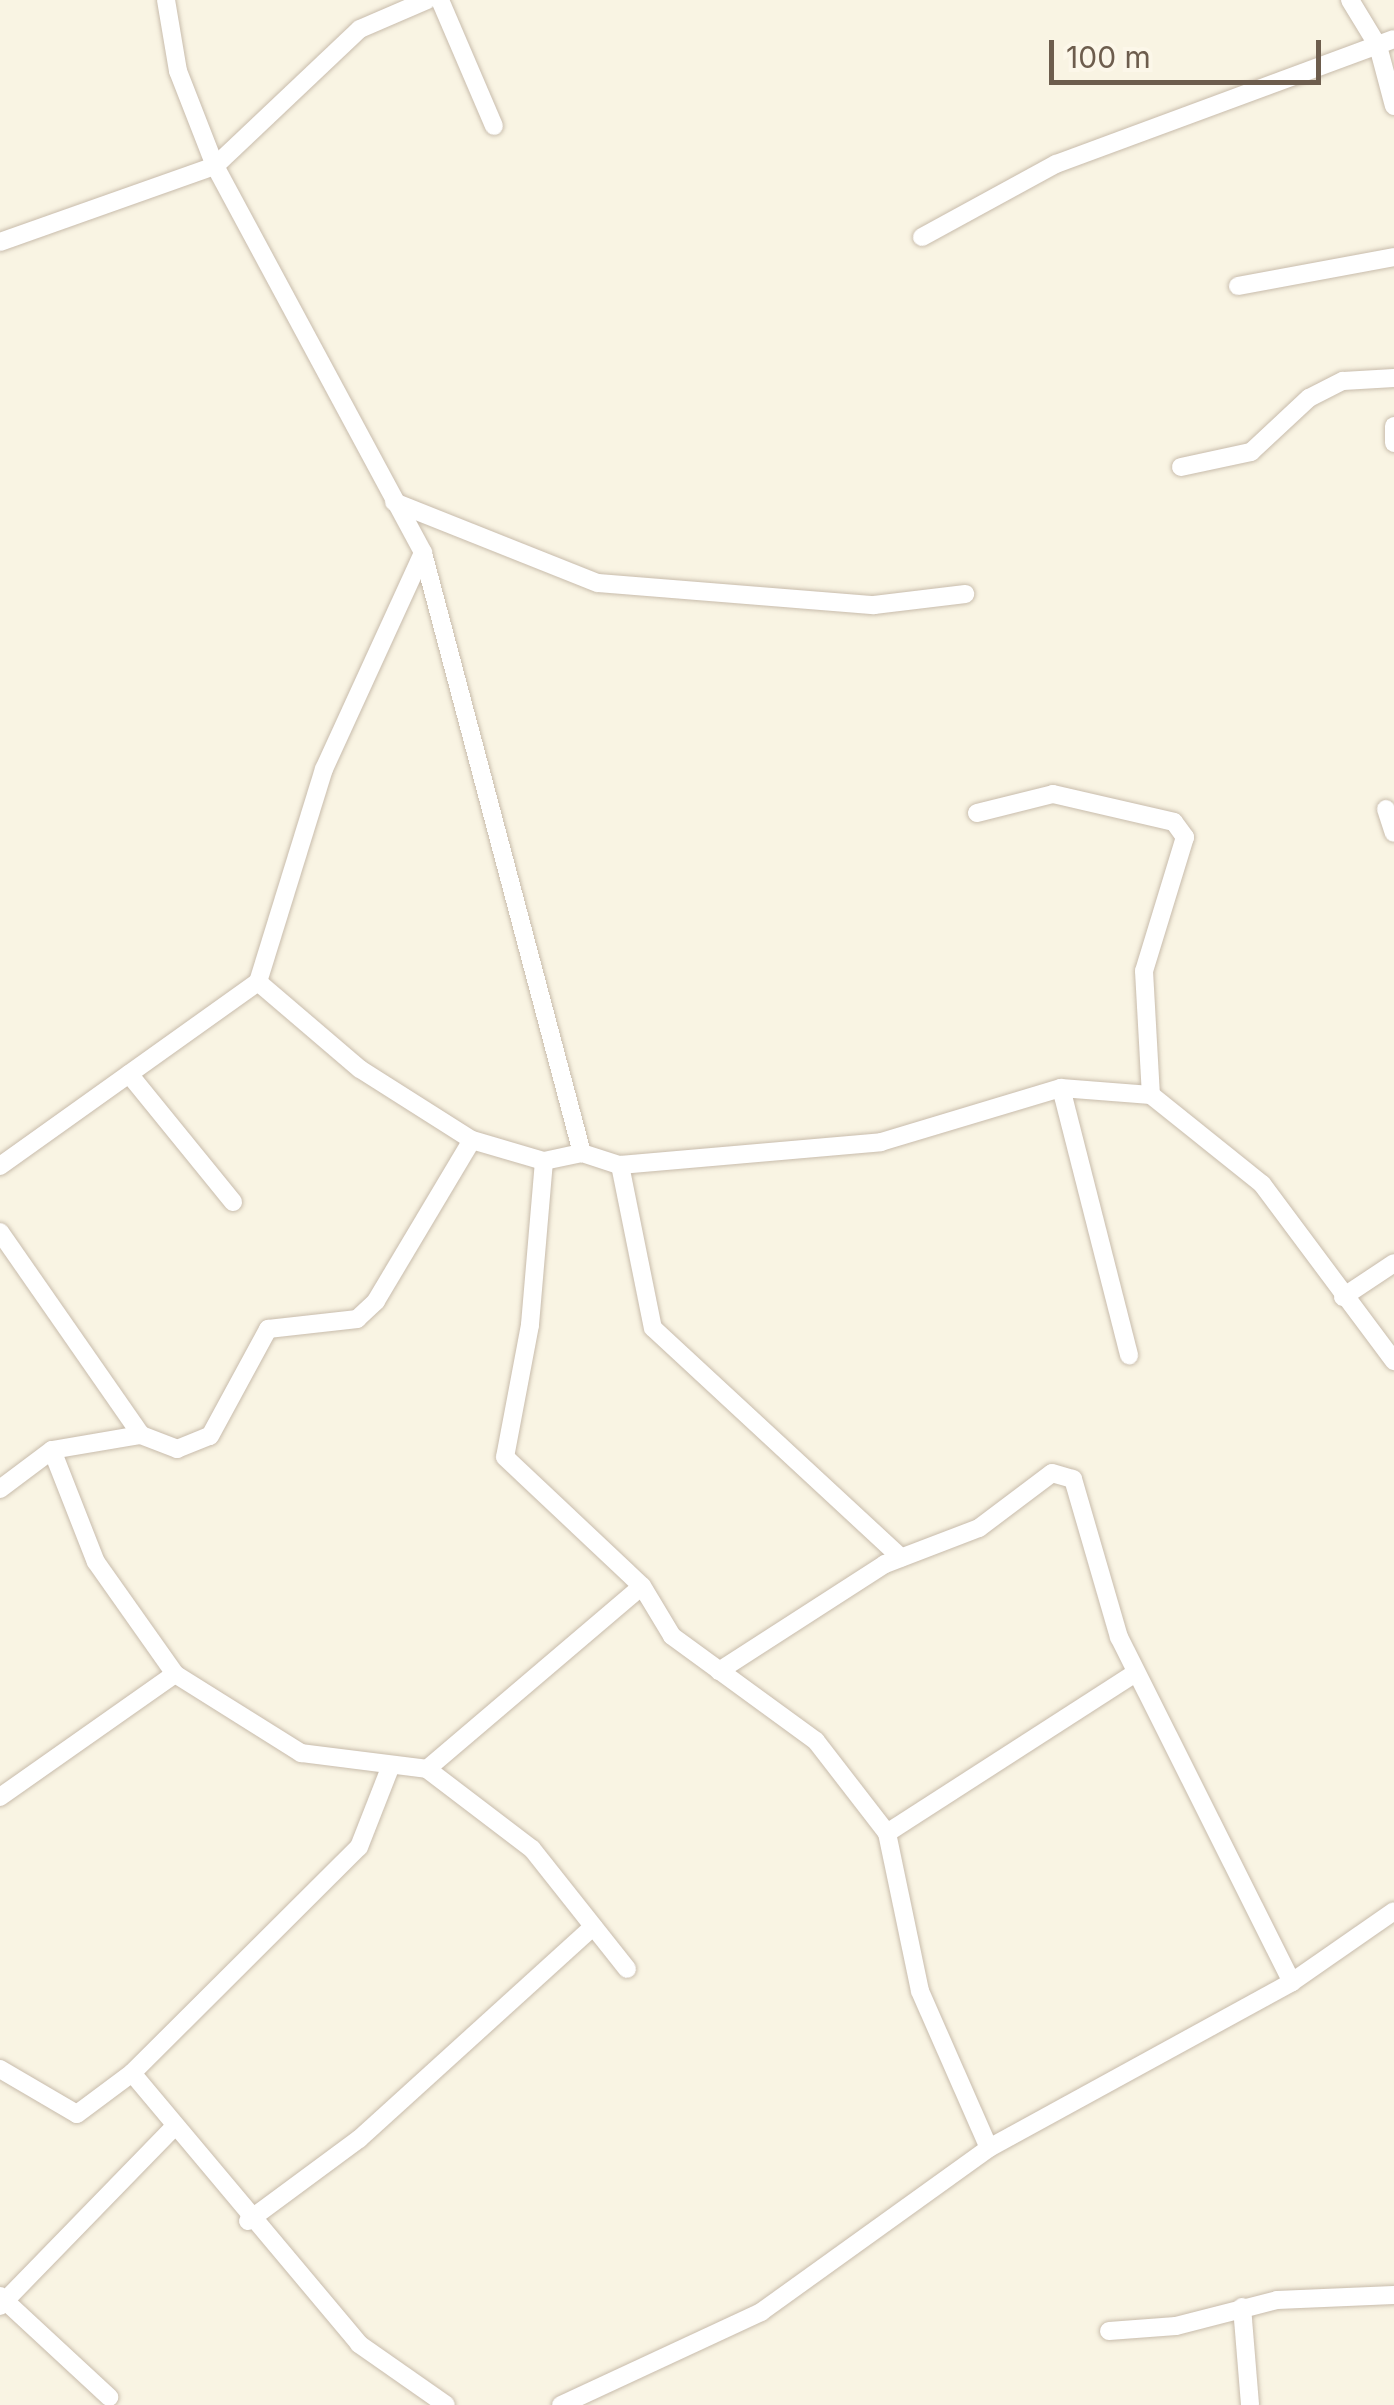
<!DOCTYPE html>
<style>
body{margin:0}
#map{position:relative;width:1394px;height:2405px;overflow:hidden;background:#f9f4e3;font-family:Inter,sans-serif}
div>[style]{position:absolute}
.roads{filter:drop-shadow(0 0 2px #c8bcac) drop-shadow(0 0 2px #c8bcac)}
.minor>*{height:18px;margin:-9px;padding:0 9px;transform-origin:9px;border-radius:9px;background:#fff}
span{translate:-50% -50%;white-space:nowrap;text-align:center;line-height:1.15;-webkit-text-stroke:9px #fcf7e9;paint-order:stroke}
.scale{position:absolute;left:1049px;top:40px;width:272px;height:45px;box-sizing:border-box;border:5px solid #6d5d4d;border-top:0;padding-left:12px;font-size:30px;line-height:35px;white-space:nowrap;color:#6d5d4d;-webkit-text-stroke:8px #fcf7e9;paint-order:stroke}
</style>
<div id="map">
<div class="roads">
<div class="minor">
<i style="left:166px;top:0;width:72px;rotate:80.4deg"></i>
<i style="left:178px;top:71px;width:102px;rotate:68.7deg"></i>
<i style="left:215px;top:166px;width:439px;rotate:61.7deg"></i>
<i style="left:423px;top:553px;width:621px;rotate:75.16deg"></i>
<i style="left:582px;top:1153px;width:40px;rotate:18deg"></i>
<i style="left:620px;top:1165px;width:262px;rotate:-5deg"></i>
<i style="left:881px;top:1142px;width:188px;rotate:-16.7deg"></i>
<i style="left:1061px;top:1088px;width:90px;rotate:4.4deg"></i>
<i style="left:1151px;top:1095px;width:142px;rotate:38.7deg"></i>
<i style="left:1262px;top:1184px;width:221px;rotate:53.3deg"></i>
<i style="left:440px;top:0;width:137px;rotate:66.8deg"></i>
<i style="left:1350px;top:0;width:54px;rotate:58.7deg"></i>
<i style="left:1378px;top:46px;width:62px;rotate:75.1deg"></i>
<i style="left:922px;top:237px;width:153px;rotate:-28.6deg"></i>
<i style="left:1056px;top:164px;width:360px;rotate:-20.3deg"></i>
<i style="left:0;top:242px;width:228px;rotate:-19.5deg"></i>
<i style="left:215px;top:166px;width:199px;rotate:-43.4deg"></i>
<i style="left:360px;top:29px;width:73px;rotate:-23.4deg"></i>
<i style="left:1238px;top:286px;width:159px;rotate:-10.5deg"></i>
<i style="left:1394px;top:426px;width:17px;rotate:90deg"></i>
<i style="left:1181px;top:467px;width:72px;rotate:-12.1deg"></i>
<i style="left:1251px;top:452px;width:79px;rotate:-43deg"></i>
<i style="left:1309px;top:398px;width:38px;rotate:-27deg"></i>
<i style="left:1343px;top:381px;width:51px;rotate:-3.4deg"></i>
<i style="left:394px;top:502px;width:219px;rotate:21.7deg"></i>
<i style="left:598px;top:583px;width:277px;rotate:4.6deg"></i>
<i style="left:874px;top:605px;width:92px;rotate:-6.9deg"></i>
<i style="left:1386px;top:809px;width:25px;rotate:72deg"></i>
<i style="left:977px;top:813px;width:78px;rotate:-14deg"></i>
<i style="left:1053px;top:794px;width:124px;rotate:13deg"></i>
<i style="left:1174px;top:822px;width:19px;rotate:54deg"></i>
<i style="left:1185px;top:837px;width:140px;rotate:107deg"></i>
<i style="left:1144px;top:971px;width:124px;rotate:86.8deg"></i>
<i style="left:258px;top:982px;width:134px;rotate:40.5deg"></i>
<i style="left:360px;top:1069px;width:133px;rotate:32.4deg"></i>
<i style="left:472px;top:1140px;width:75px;rotate:16.3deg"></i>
<i style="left:544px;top:1161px;width:39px;rotate:-12deg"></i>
<i style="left:129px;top:1074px;width:165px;rotate:50.9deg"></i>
<i style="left:1061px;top:1088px;width:276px;rotate:75.7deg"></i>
<i style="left:544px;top:1161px;width:165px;rotate:94.9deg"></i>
<i style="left:530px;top:1325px;width:134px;rotate:100.7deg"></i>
<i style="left:505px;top:1457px;width:188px;rotate:43.3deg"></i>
<i style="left:642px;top:1586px;width:58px;rotate:59deg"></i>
<i style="left:672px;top:1636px;width:178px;rotate:36.1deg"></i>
<i style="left:816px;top:1741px;width:116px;rotate:52.3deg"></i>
<i style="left:887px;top:1833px;width:161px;rotate:78.2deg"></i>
<i style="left:920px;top:1991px;width:171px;rotate:66.3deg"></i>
<i style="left:620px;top:1165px;width:166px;rotate:78.6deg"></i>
<i style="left:653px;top:1328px;width:338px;rotate:42.8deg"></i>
<i style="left:0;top:1166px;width:317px;rotate:-35.5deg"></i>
<i style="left:258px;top:982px;width:223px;rotate:-72.8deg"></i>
<i style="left:324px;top:769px;width:238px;rotate:-65.4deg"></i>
<i style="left:0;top:1232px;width:247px;rotate:55.2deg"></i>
<i style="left:1343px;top:1297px;width:61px;rotate:-33.7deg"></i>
<i style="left:52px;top:1450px;width:120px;rotate:68.6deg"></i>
<i style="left:96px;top:1562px;width:137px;rotate:54.8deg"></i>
<i style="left:175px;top:1674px;width:149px;rotate:32.1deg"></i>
<i style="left:301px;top:1753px;width:127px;rotate:7.2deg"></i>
<i style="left:427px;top:1769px;width:132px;rotate:37.3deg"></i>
<i style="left:532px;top:1849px;width:153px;rotate:51.6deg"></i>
<i style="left:0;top:1489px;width:65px;rotate:-36.9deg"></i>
<i style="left:52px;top:1450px;width:90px;rotate:-9.6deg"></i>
<i style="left:141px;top:1435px;width:39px;rotate:21deg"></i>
<i style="left:177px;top:1449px;width:35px;rotate:-22deg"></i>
<i style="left:210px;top:1436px;width:122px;rotate:-61.5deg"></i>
<i style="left:268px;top:1329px;width:90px;rotate:-6.4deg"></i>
<i style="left:357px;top:1319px;width:26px;rotate:-43deg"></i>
<i style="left:376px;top:1301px;width:187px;rotate:-59.2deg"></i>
<i style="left:719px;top:1671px;width:197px;rotate:-32.8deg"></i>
<i style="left:885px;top:1564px;width:101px;rotate:-21deg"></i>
<i style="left:979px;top:1528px;width:91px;rotate:-37deg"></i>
<i style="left:1052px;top:1473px;width:22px;rotate:16deg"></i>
<i style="left:1073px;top:1479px;width:165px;rotate:73.8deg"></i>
<i style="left:1119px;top:1637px;width:386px;rotate:63.4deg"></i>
<i style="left:427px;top:1769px;width:282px;rotate:-40.4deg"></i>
<i style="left:0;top:1797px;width:214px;rotate:-35.1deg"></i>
<i style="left:887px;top:1833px;width:295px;rotate:-32.8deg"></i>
<i style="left:0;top:2069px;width:89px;rotate:30.3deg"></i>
<i style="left:77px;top:2114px;width:69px;rotate:-36.7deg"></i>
<i style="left:132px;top:2073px;width:320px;rotate:-44.9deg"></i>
<i style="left:359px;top:1847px;width:85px;rotate:-68.6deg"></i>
<i style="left:132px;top:2073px;width:354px;rotate:50deg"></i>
<i style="left:359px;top:2344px;width:106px;rotate:35deg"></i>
<i style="left:248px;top:2221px;width:138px;rotate:-36.5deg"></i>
<i style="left:359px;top:2139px;width:316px;rotate:-42.2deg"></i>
<i style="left:0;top:2296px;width:149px;rotate:42.8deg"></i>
<i style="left:0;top:2306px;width:250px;rotate:-45.8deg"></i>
<i style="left:1242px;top:2307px;width:98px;rotate:85.3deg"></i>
<i style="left:1109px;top:2331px;width:67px;rotate:-4.3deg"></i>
<i style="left:1176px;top:2326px;width:104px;rotate:-14.4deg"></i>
<i style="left:1277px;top:2300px;width:117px;rotate:-2.4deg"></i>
<i style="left:561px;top:2405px;width:221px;rotate:-24.9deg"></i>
<i style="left:761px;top:2312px;width:281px;rotate:-35.7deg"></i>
<i style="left:989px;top:2148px;width:345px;rotate:-28.7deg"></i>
<i style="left:1292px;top:1982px;width:124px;rotate:-34.8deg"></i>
</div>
</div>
<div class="scale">100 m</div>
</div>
